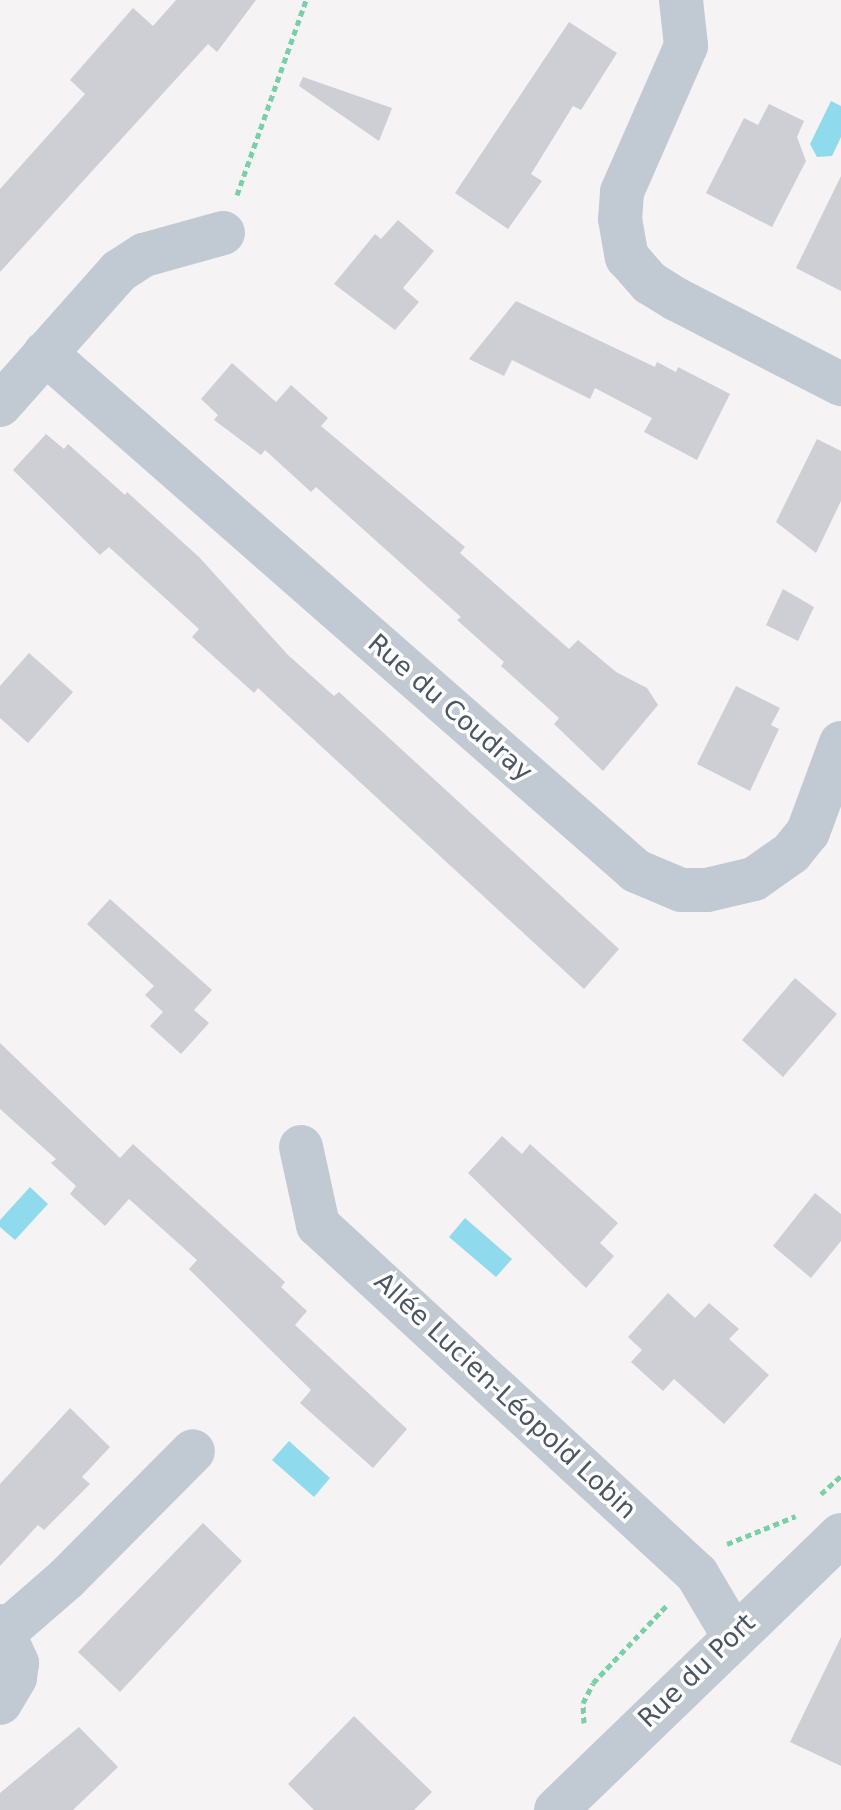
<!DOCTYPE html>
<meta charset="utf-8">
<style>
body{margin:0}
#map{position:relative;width:841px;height:1810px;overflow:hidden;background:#f5f3f3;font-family:"DejaVu Sans",sans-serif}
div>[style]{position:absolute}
.water>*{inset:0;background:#90daee}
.building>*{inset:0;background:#cdcfd5}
.path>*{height:5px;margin-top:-2.5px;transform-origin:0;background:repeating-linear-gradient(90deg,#7ad0a6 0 6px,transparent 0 10px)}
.minor>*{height:44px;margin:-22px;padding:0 22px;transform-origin:22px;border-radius:22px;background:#c1cad2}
span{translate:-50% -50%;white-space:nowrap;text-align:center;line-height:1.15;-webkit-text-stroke:7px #fff;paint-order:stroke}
.street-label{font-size:26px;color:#4a5661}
</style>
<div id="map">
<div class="water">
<i style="clip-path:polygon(831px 101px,841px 106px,841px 137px,832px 156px,817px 157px,810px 144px)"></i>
<i style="clip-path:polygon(30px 1187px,48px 1204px,15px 1240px,0 1227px,0 1220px)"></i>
<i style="clip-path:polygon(465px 1218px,512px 1259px,496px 1277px,449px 1237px)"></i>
<i style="clip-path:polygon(289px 1441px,330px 1478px,314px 1497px,272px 1460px)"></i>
</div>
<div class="building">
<i style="clip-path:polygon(176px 0,256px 0,217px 52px,208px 44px,0 272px,0 189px,85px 94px,70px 80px,133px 8px,153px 26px)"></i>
<i style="clip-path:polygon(569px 22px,617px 53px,581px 110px,573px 106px,531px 174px,542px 181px,508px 229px,455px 193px)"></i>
<i style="clip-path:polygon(303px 77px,392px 108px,379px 141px,299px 86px)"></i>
<i style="clip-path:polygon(769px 104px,804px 121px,797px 137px,806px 161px,772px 227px,706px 193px,744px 118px,758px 125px)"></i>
<i style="clip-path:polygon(841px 176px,841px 291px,796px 268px)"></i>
<i style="clip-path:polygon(398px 220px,434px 251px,403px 288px,419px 302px,395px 330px,334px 284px,375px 234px,381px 239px)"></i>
<i style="clip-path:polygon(516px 301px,655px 367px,657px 362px,676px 372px,678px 367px,730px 394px,697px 460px,644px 432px,652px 418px,595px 388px,590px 399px,512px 360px,504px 376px,469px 359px)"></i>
<i style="clip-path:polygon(232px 363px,276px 402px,291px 385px,328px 418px,321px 426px,465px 547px,460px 553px,569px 649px,578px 640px,616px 672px,647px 688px,658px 705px,603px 771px,554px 724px,559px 718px,501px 666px,504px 662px,457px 620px,461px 617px,316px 487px,311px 492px,265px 450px,261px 455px,214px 420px,218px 415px,201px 399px)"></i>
<i style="clip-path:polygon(46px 434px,64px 449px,68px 444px,125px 495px,127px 492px,199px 557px,288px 655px,334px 696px,339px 692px,619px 949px,584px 989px,258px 688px,254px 693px,192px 637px,199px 629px,109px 547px,100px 555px,13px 470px)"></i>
<i style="clip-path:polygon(817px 439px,841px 451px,841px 501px,816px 553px,776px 522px)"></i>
<i style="clip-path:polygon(783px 589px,814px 607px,798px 641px,766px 625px)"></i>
<i style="clip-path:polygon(29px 653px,73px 692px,28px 743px,0 718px,0 686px)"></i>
<i style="clip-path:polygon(736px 686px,780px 708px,771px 725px,779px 729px,750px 791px,697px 764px)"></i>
<i style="clip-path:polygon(110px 899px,212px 990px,194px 1010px,209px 1023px,181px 1054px,150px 1026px,163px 1012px,145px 995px,154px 986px,87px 924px)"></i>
<i style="clip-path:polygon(795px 978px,837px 1014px,783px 1077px,742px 1040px)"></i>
<i style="clip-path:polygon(0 1043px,120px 1158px,133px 1144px,285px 1282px,281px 1287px,307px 1311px,295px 1325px,407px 1429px,373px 1468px,300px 1403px,311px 1390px,189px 1269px,197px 1260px,129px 1199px,105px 1226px,70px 1194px,76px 1186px,51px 1163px,56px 1159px,0 1109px)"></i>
<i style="clip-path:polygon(502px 1136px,522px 1154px,530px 1144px,618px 1223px,600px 1243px,614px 1256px,586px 1288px,468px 1173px)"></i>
<i style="clip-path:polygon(815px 1193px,841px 1214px,841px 1241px,811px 1278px,773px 1246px)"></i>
<i style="clip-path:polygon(668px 1293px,695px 1318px,709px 1303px,739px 1329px,729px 1339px,769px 1375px,724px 1424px,674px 1379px,663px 1391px,631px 1362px,642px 1350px,628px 1337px)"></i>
<i style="clip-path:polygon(70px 1408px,110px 1447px,82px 1477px,90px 1484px,44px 1530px,38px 1525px,0 1566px,0 1484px)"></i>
<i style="clip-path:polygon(203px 1523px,242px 1561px,120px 1692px,78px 1652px)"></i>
<i style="clip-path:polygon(841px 1637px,841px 1766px,790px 1742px)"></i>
<i style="clip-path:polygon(354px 1716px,432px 1792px,414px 1810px,314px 1810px,288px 1784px)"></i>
<i style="clip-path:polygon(79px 1727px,118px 1767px,73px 1810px,0 1810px,0 1793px)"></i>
</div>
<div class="path">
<i style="left:237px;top:195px;width:207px;rotate:-70.5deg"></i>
<i style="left:821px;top:1494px;width:27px;rotate:-42deg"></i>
<i style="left:727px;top:1544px;width:74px;rotate:-22.1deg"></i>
<i style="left:584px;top:1723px;width:20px;rotate:-93deg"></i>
<i style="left:583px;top:1703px;width:22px;rotate:-63deg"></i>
<i style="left:593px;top:1683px;width:108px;rotate:-46.5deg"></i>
</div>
<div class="minor">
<i style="left:681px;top:0;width:46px;rotate:83.8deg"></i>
<i style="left:686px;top:46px;width:159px;rotate:113.7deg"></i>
<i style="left:622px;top:192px;width:27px;rotate:94deg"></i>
<i style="left:620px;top:219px;width:39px;rotate:80deg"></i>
<i style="left:627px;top:257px;width:35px;rotate:49deg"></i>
<i style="left:650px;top:283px;width:31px;rotate:32deg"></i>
<i style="left:676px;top:299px;width:186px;rotate:27.3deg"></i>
<i style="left:45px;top:353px;width:786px;rotate:41.23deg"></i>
<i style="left:636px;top:871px;width:49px;rotate:22.9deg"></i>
<i style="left:681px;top:890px;width:26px"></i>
<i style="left:707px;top:890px;width:48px;rotate:-13.2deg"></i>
<i style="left:754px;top:879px;width:45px;rotate:-35.1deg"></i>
<i style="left:791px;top:853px;width:27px;rotate:-51deg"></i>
<i style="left:808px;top:832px;width:95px;rotate:-69.7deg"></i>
<i style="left:0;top:405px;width:179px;rotate:-48.4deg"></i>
<i style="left:119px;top:271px;width:30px;rotate:-33deg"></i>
<i style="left:144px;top:255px;width:82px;rotate:-15.6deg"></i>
<i style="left:301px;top:1147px;width:80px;rotate:77.7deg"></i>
<i style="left:318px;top:1225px;width:515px;rotate:42.64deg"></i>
<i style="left:697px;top:1574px;width:71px;rotate:59.5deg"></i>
<i style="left:0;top:1626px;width:41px;rotate:65.3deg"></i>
<i style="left:17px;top:1663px;width:15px;rotate:98deg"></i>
<i style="left:15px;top:1678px;width:29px;rotate:121deg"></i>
<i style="left:5px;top:1632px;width:81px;rotate:-41deg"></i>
<i style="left:66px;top:1579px;width:180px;rotate:-45.2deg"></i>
<i style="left:556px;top:1810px;width:396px;rotate:-44deg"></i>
</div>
<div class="street-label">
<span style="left:450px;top:708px;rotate:41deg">Rue du Coudray</span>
<span style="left:505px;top:1396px;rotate:43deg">Allée Lucien-Léopold Lobin</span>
<span style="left:697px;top:1671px;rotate:-44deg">Rue du Port</span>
</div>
</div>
